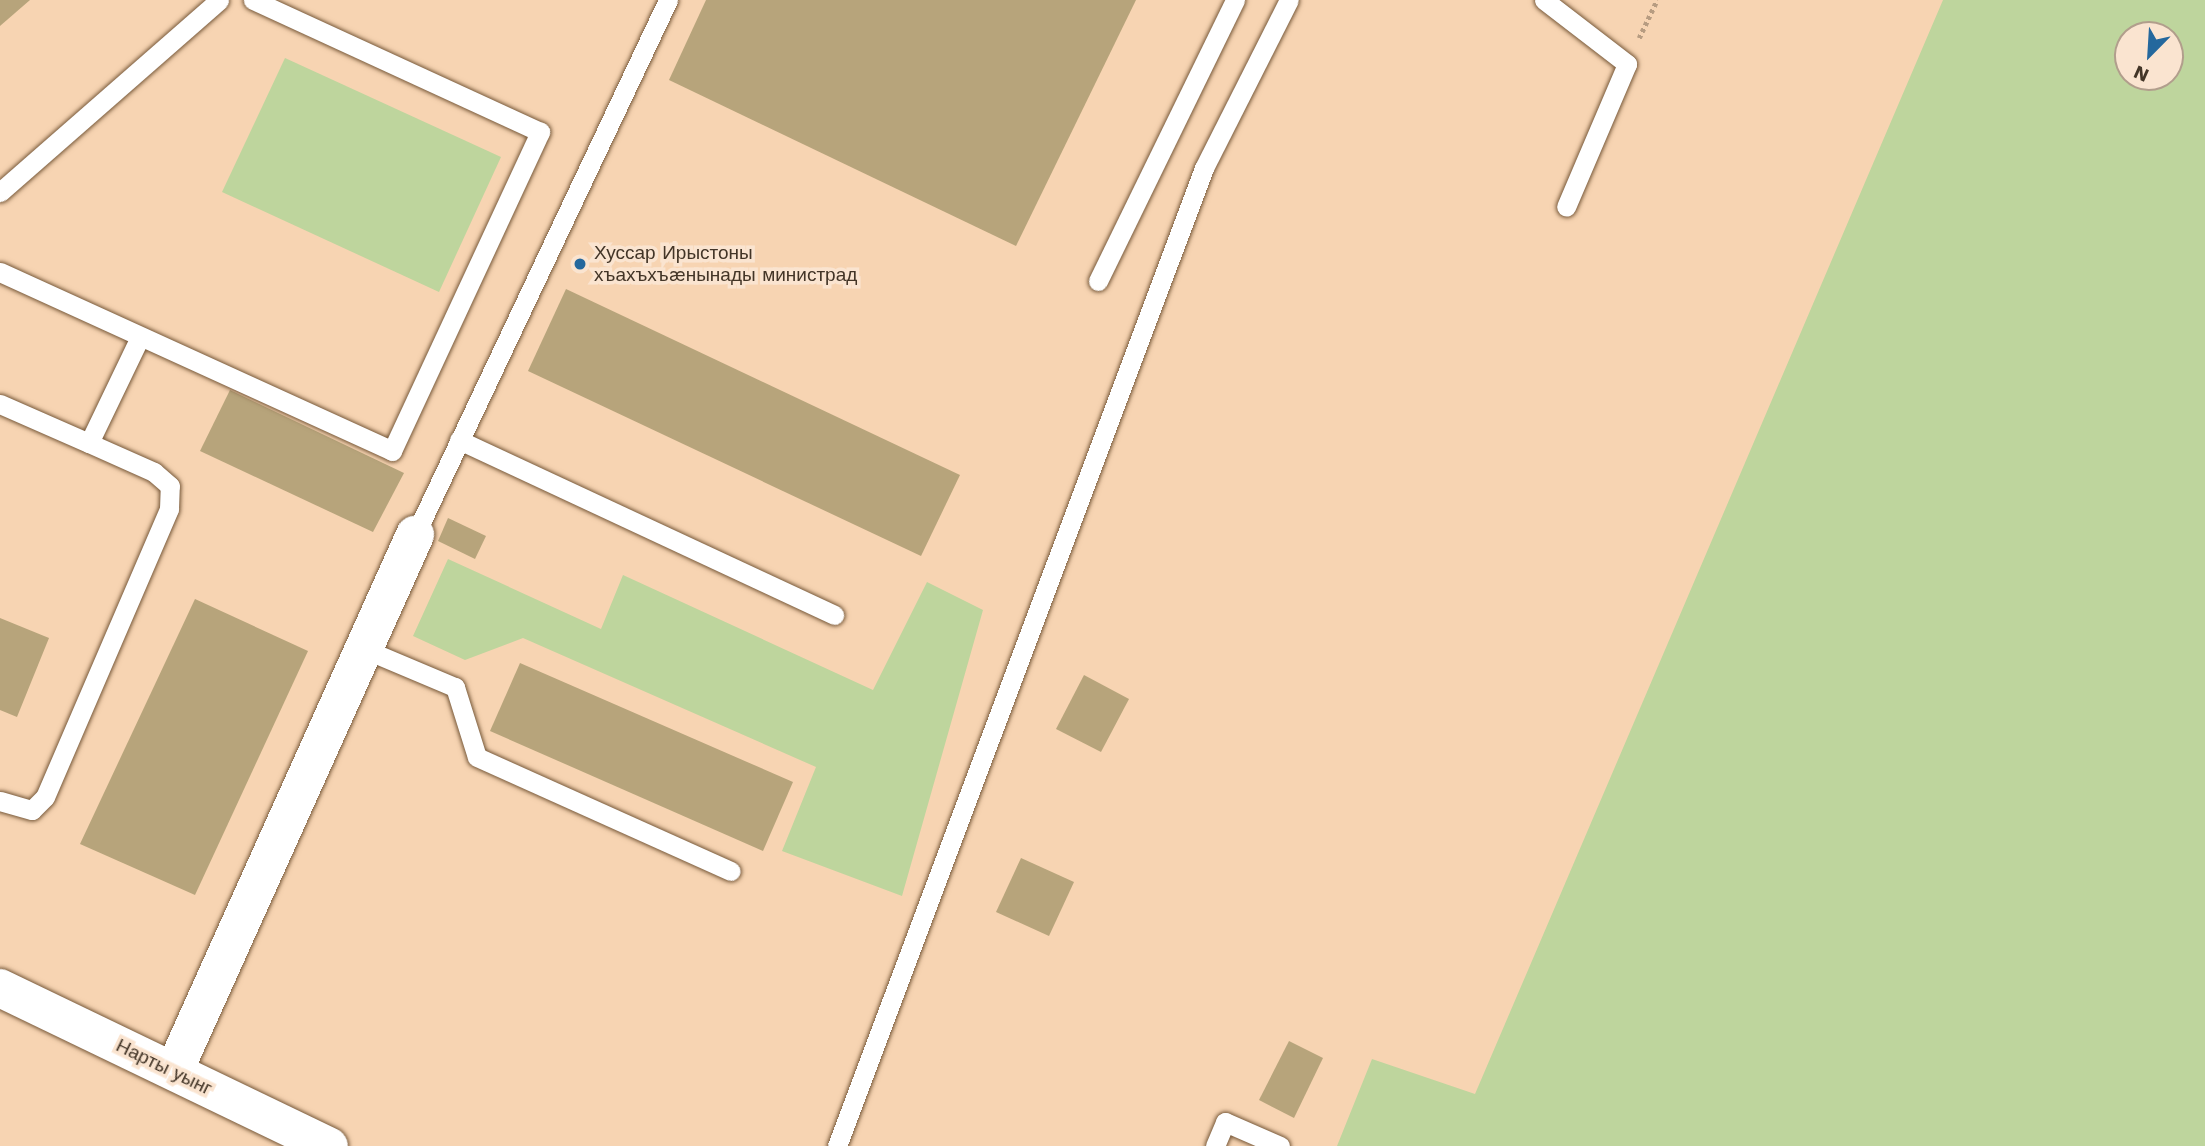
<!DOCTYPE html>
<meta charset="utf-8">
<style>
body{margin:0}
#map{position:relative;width:2205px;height:1146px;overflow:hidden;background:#f7d4b2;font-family:"Work Sans",sans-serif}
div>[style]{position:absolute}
.green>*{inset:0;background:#bed59d}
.building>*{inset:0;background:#b7a47b}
.path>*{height:4.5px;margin-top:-2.25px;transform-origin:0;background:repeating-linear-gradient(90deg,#b79c81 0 3.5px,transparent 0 7px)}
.roads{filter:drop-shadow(0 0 2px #77593a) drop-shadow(0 0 2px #77593a)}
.lane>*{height:19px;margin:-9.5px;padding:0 9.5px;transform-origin:9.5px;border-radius:9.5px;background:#fff}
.street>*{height:38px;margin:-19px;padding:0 19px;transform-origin:19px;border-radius:19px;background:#fff}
.secondary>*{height:38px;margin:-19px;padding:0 19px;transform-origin:19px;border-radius:19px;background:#fff}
.dots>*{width:19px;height:19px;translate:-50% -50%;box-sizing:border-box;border:4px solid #fae4d0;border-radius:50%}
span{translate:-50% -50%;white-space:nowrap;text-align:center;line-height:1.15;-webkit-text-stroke:7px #fae4d0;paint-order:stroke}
.poi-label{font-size:19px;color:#433527}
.left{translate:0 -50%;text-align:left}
.street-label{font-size:19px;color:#433527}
.north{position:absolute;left:2114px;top:21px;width:70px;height:70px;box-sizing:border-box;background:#fae4d0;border:2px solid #b19e8c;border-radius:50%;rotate:204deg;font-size:19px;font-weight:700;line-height:28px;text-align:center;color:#433527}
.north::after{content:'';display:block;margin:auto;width:24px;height:32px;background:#24689d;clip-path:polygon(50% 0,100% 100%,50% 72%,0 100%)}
</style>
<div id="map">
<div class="green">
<i style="clip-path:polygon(evenodd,1943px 0,2205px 0,2205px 1146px,1337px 1146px,1372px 1059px,1475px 1094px,1943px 0,2128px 35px,2170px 35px,2170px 77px,2128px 77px,2128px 35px)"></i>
<i style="clip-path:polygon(285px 58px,501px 157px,439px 292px,222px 192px)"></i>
<i style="clip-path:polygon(448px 559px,601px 629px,623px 575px,873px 690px,927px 582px,983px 610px,902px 896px,782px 851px,816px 767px,523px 638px,465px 660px,413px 636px)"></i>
</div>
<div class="building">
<i style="clip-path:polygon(0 0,30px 0,0 26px)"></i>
<i style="clip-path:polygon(706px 0,1136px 0,1016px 246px,669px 80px)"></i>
<i style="clip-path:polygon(566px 289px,960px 475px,921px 556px,528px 371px)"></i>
<i style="clip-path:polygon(230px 390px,404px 473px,373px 532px,200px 451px)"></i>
<i style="clip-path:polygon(448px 518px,486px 536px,475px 559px,438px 541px)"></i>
<i style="clip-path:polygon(195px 599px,308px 651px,195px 895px,80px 844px)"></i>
<i style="clip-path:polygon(0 618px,49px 638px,17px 717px,0 710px)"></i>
<i style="clip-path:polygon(520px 663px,793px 782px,763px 851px,490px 731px)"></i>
<i style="clip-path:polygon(1084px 675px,1129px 699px,1101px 752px,1056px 729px)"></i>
<i style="clip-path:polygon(1021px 858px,1074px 882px,1049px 936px,996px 912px)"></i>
<i style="clip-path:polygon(1289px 1041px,1323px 1058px,1294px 1118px,1259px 1100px)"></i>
</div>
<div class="path">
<i style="left:1639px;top:38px;width:42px;rotate:-64.7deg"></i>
</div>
<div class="roads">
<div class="lane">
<i style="left:1544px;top:0;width:105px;rotate:37.6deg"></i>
<i style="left:1627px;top:64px;width:155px;rotate:113.1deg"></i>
<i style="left:0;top:192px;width:291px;rotate:-41.2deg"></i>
<i style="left:0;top:272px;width:431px;rotate:24.5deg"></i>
<i style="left:392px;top:451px;width:352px;rotate:-65.1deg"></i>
<i style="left:540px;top:132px;width:316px;rotate:-155.3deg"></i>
<i style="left:1098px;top:281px;width:313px;rotate:-64deg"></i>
<i style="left:0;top:404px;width:97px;rotate:23.7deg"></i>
<i style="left:89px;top:443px;width:118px;rotate:-64.3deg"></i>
<i style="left:459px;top:440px;width:414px;rotate:25deg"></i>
<i style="left:415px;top:535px;width:592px;rotate:-64.69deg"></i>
<i style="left:362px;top:648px;width:101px;rotate:22.8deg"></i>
<i style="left:455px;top:687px;width:73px;rotate:72.6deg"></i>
<i style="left:477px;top:757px;width:278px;rotate:24.2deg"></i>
<i style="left:0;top:801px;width:33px;rotate:16deg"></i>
<i style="left:32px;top:810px;width:18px;rotate:-45deg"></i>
<i style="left:45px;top:797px;width:314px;rotate:-66.7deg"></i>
<i style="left:169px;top:509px;width:23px;rotate:-88deg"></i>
<i style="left:170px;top:486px;width:21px;rotate:-139deg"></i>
<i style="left:154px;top:472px;width:71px;rotate:-156deg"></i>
<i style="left:837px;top:1146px;width:1045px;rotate:-69.43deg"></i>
<i style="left:1204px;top:168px;width:188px;rotate:-63.2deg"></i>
<i style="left:1215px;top:1146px;width:26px;rotate:-67deg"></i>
<i style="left:1225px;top:1122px;width:60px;rotate:23.6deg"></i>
</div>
<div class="street">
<i style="left:174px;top:1071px;width:588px;rotate:-65.79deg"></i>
</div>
<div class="secondary">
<i style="left:0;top:988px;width:365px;rotate:25.7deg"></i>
</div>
</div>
<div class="dots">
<i style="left:580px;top:264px;background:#24689d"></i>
</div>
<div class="poi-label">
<span class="left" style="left:594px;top:264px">Хуссар Ирыстоны<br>хъахъхъæнынады министрад</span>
</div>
<div class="street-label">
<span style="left:164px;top:1067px;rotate:26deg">Нарты уынг</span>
</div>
<div class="north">N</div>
</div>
